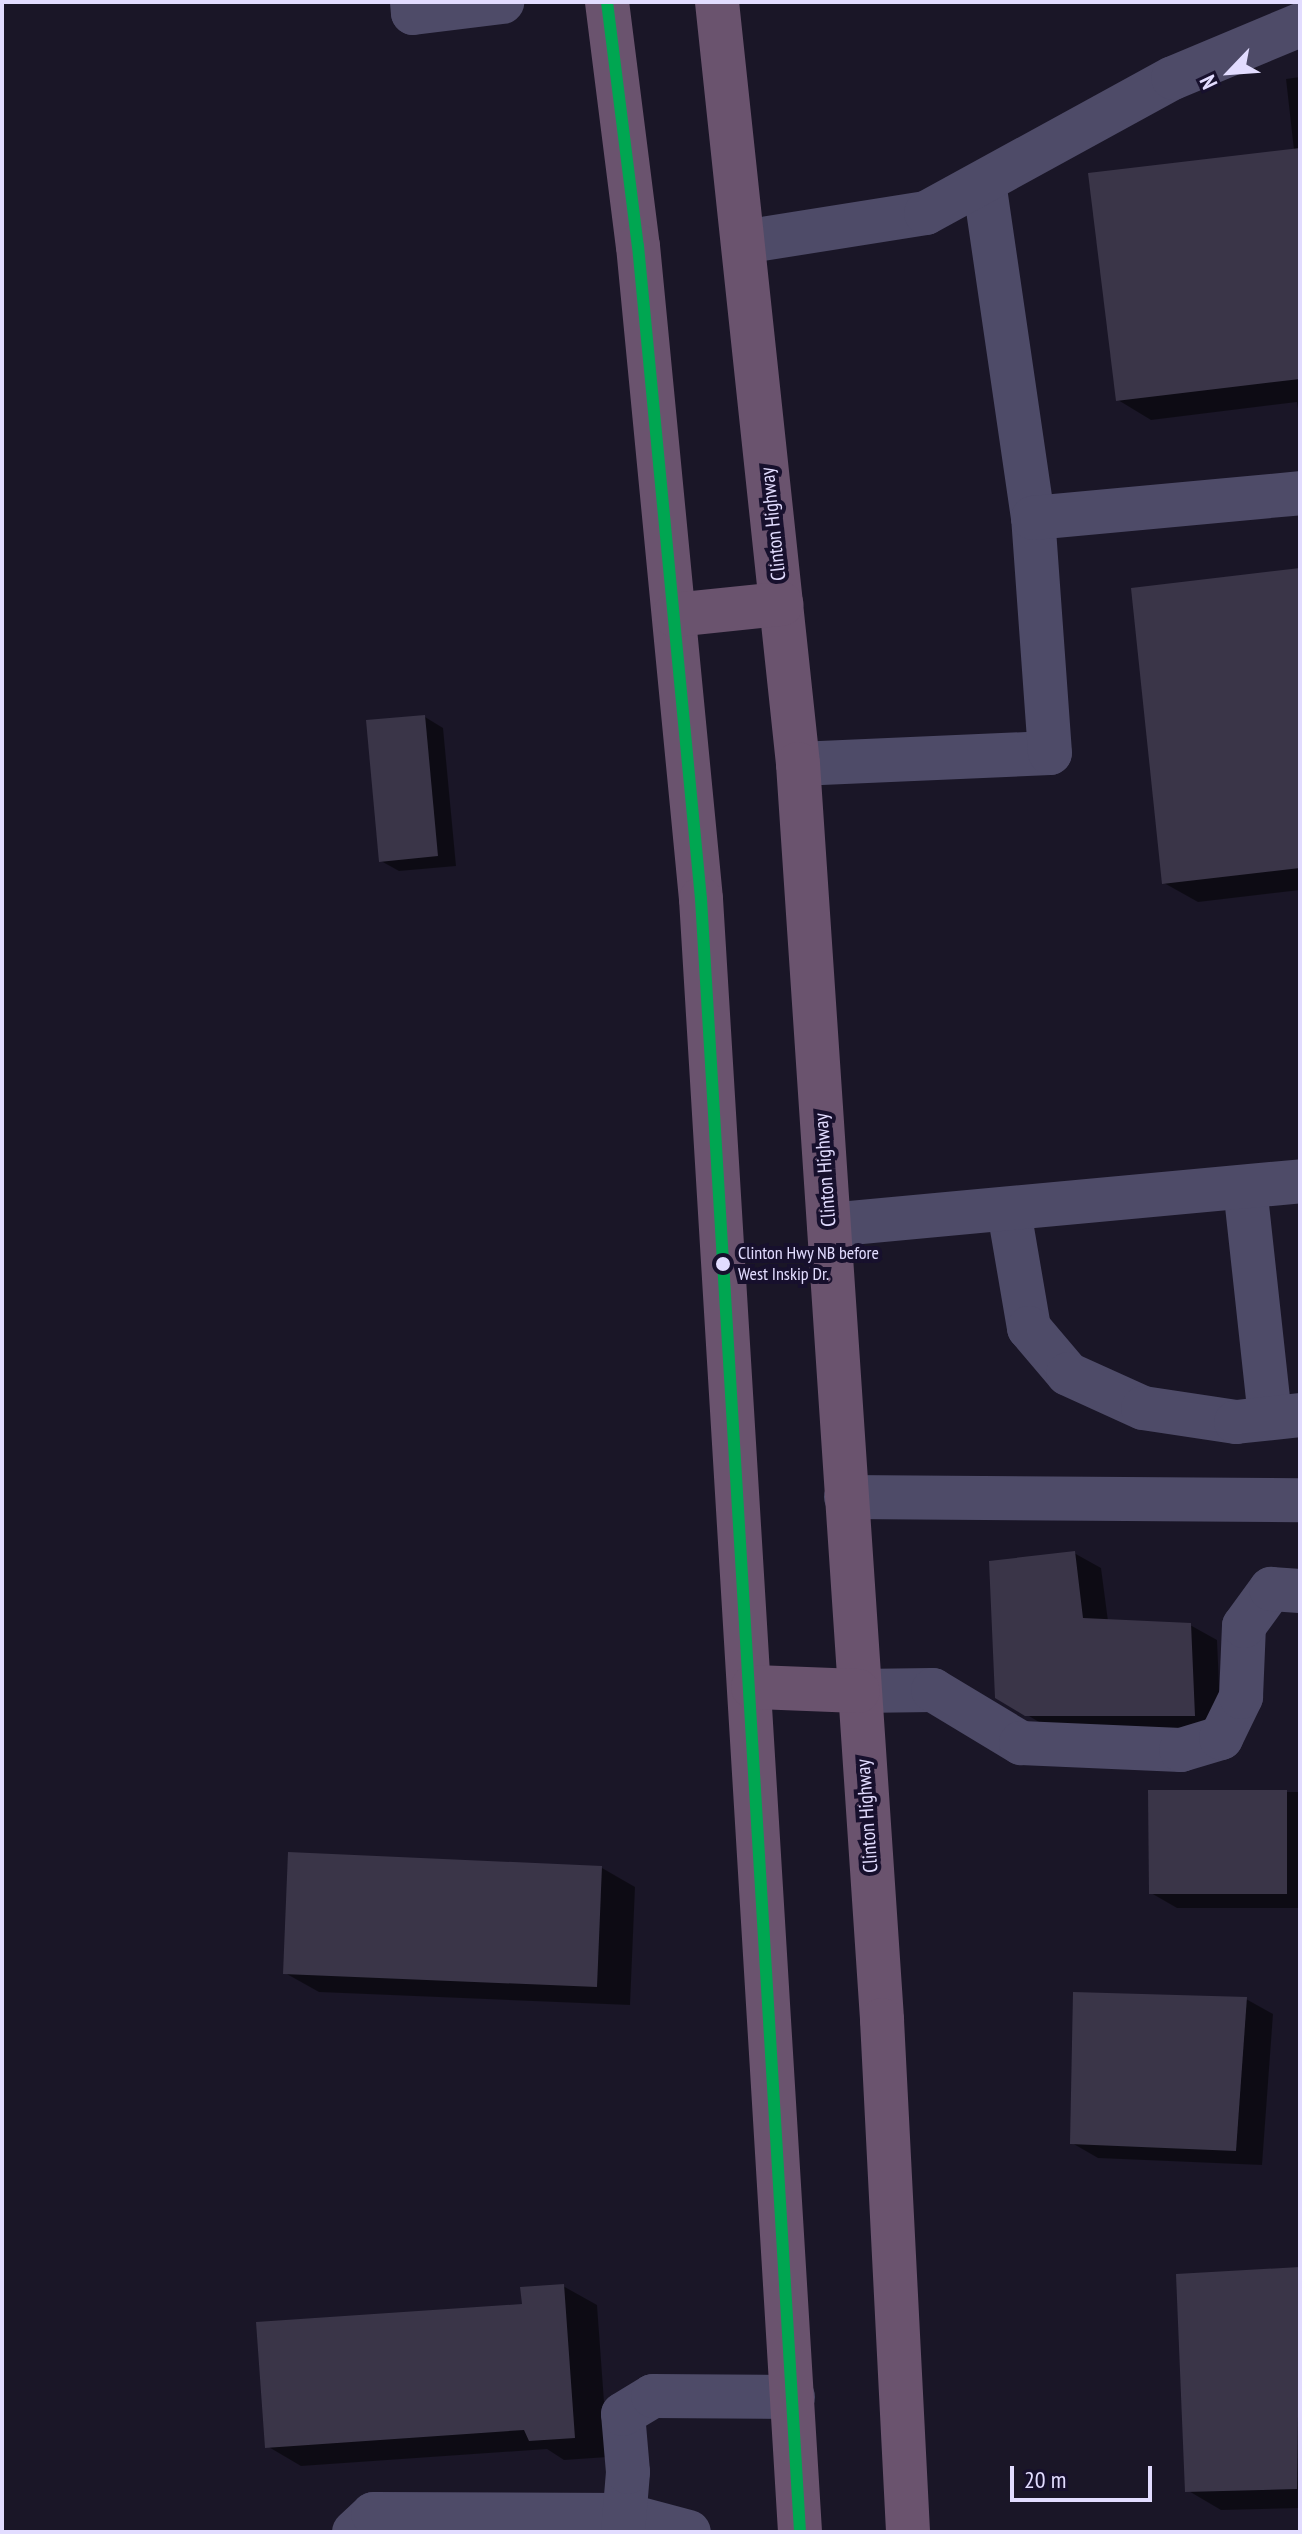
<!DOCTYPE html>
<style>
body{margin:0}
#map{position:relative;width:1302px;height:2534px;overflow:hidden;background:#1a1627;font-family:"PT Sans Narrow",sans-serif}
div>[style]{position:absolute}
.shadow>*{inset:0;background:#0007}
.building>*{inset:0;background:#3a3548}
.minor>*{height:44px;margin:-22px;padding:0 22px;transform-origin:22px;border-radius:22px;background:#4e4b68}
.highway>*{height:44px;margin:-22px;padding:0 22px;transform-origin:22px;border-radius:22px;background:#6a536e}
.bus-1>*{height:12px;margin:-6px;padding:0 6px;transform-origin:6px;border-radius:6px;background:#00a651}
.dots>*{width:22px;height:22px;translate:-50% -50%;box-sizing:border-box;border:4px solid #17102d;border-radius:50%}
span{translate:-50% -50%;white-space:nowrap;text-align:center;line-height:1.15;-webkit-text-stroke:8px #17102d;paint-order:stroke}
.bus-label{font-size:18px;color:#e2dcff}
.left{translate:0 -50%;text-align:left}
.street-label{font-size:20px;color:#e2dcff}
.frame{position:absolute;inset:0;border:4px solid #e2dcff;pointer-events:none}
.north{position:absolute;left:1190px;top:32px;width:80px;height:80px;-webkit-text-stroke:6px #17102d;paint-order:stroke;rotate:245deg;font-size:22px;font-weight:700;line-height:32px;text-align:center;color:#e2dcff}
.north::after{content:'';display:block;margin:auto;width:28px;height:36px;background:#e2dcff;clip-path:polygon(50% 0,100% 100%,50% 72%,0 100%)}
.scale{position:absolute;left:1010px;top:2466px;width:142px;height:36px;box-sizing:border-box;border:4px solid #e2dcff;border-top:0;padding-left:10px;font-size:24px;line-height:28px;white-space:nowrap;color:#e2dcff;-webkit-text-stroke:6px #17102d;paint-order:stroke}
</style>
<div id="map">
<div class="shadow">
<i style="clip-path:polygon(1300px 77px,1300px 423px,1297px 402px,1151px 420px,1118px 400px,1294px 150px,1286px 79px)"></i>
<i style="clip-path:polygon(1300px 570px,1300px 890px,1198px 902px,1164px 883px)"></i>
<i style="clip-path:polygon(425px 717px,443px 728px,456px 866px,399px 871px,381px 861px)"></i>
<i style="clip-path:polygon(1074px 1553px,1101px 1568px,1108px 1621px,1190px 1625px,1217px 1640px,1221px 1730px,1054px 1731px,997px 1697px)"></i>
<i style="clip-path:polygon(1150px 1792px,1300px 1792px,1300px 1908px,1177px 1908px,1151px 1893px)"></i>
<i style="clip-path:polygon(602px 1868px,635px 1887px,630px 2005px,319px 1992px,285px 1973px)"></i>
<i style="clip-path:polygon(1246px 1999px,1273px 2014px,1262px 2165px,1098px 2158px,1072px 2143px)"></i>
<i style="clip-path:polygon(1300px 2269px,1300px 2508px,1221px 2510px,1187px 2490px,1178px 2276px)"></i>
<i style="clip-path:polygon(563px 2286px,597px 2305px,608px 2457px,564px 2460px,547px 2449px,301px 2466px,267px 2446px)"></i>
</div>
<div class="building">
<i style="clip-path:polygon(1300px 148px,1300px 379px,1116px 401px,1088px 173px)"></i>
<i style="clip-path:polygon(1300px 568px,1300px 868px,1162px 884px,1131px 588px)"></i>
<i style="clip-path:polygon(425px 715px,438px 856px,379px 862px,366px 720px)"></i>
<i style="clip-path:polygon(1075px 1551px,1083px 1618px,1191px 1623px,1195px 1716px,1025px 1716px,995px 1698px,989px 1561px)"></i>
<i style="clip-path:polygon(1148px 1790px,1287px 1790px,1287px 1894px,1149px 1894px)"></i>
<i style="clip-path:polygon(288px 1852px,602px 1866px,597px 1987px,283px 1974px)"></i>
<i style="clip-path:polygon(1073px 1992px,1247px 1997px,1236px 2151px,1070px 2144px)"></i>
<i style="clip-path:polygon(1300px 2267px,1297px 2489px,1185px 2492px,1176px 2274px)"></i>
<i style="clip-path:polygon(564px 2284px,575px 2438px,529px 2441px,524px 2430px,265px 2448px,256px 2322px,522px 2304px,520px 2287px)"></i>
</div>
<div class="minor">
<i style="left:412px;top:2px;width:11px;rotate:85deg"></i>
<i style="left:413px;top:13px;width:90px;rotate:-7deg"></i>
<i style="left:984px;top:182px;width:340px;rotate:81.7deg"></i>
<i style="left:743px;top:242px;width:185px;rotate:-9deg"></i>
<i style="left:926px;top:213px;width:281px;rotate:-28.7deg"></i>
<i style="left:1173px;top:78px;width:138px;rotate:-22.7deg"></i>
<i style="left:798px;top:764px;width:252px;rotate:-2.5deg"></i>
<i style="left:1050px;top:753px;width:236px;rotate:-94.1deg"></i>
<i style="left:1033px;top:518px;width:268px;rotate:-5.3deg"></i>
<i style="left:1245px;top:1187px;width:232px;rotate:83.8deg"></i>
<i style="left:1009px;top:1211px;width:119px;rotate:80.3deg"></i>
<i style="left:1029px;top:1328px;width:60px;rotate:49.7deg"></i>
<i style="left:1068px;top:1374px;width:82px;rotate:24.4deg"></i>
<i style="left:1143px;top:1408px;width:94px;rotate:8.6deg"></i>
<i style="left:1236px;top:1422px;width:64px;rotate:-6.2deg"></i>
<i style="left:829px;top:1225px;width:473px;rotate:-5.3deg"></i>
<i style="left:846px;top:1497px;width:454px;rotate:0.4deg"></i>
<i style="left:858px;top:1691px;width:75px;rotate:-0.8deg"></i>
<i style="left:933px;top:1690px;width:103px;rotate:31.1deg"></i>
<i style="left:1021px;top:1743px;width:160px;rotate:2.5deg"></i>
<i style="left:1181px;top:1750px;width:42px;rotate:-16.7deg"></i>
<i style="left:1221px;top:1738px;width:46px;rotate:-64deg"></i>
<i style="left:1241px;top:1697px;width:71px;rotate:-87.6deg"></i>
<i style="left:1244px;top:1626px;width:46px;rotate:-53.9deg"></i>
<i style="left:1271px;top:1589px;width:29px;rotate:4deg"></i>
<i style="left:354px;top:2532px;width:26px;rotate:-43deg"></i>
<i style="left:373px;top:2514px;width:252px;rotate:0.2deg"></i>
<i style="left:625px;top:2515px;width:66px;rotate:14.9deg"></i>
<i style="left:623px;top:2532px;width:60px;rotate:-85.2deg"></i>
<i style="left:628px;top:2472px;width:58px;rotate:-94.9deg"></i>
<i style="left:623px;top:2414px;width:35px;rotate:-31deg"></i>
<i style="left:653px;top:2396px;width:140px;rotate:0.4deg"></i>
</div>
<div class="highway">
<i style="left:607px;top:2px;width:246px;rotate:82.8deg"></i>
<i style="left:638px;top:246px;width:656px;rotate:84.49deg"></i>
<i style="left:701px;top:899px;width:1636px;rotate:86.53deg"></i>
<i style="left:717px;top:2px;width:766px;rotate:83.93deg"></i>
<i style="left:798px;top:764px;width:1259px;rotate:86.17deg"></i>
<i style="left:882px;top:2020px;width:513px;rotate:87.09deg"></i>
<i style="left:674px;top:615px;width:108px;rotate:-5.9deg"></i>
<i style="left:753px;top:1687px;width:105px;rotate:2.2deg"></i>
</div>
<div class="bus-1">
<i style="left:607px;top:2px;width:246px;rotate:82.8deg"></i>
<i style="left:638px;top:246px;width:656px;rotate:84.49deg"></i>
<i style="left:701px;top:899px;width:1636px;rotate:86.53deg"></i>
</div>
<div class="dots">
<i style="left:723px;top:1264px;background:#e2dcff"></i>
</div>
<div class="bus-label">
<span class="left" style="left:738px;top:1264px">Clinton Hwy NB before<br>West Inskip Dr.</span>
</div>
<div class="street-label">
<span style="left:773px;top:524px;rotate:-96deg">Clinton Highway</span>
<span style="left:825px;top:1170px;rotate:-94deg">Clinton Highway</span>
<span style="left:867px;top:1816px;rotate:-94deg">Clinton Highway</span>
</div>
<div class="frame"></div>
<div class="north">N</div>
<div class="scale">20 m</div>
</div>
